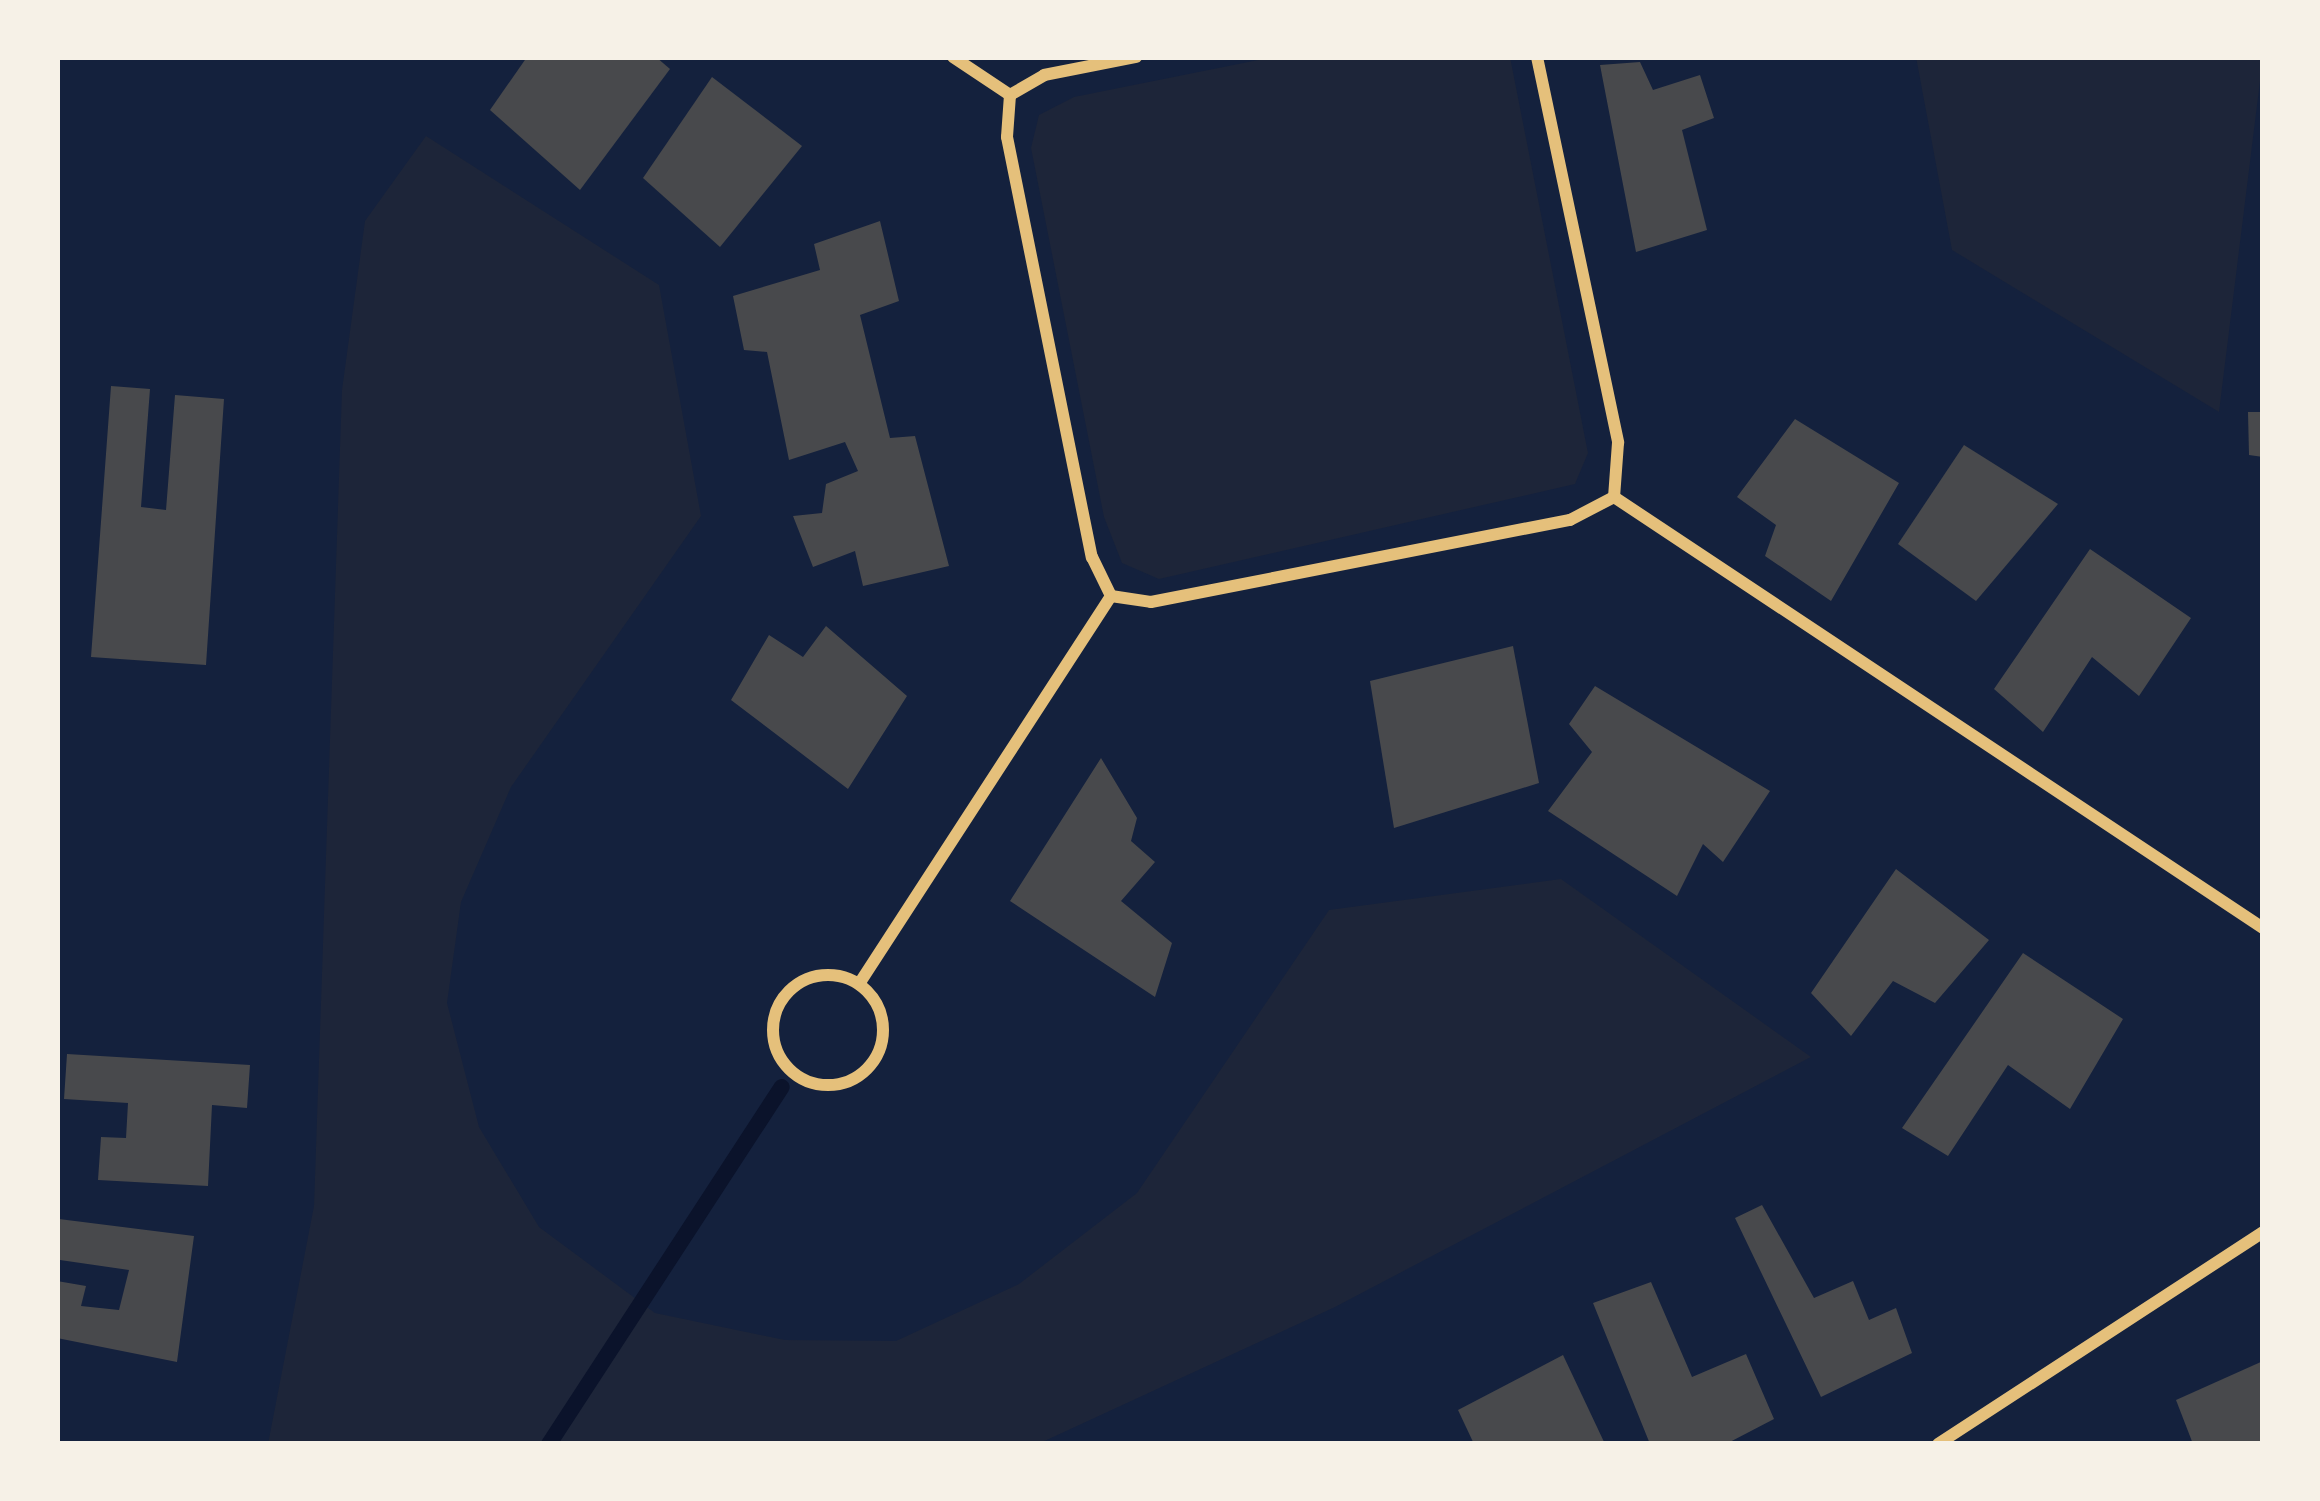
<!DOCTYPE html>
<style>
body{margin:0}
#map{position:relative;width:2320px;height:1501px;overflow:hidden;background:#14213d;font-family:"Space Grotesk",sans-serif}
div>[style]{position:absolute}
.green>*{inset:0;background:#1d2539}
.stream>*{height:16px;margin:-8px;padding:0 8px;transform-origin:8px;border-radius:8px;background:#0b132b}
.building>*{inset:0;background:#48494c}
.minor>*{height:12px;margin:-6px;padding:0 6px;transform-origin:6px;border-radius:6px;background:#e5c07b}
.minor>.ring{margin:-6px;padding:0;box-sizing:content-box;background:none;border:12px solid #e5c07b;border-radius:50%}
span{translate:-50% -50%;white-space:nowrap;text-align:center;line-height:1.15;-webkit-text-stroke:10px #f6f1e7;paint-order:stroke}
.frame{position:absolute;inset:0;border:60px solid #f6f1e7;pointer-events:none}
</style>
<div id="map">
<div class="green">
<i style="clip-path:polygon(1273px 57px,1510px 57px,1588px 453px,1575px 484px,1159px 579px,1122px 563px,1104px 517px,1031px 148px,1039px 115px,1074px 97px)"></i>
<i style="clip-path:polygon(1916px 57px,2263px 57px,2219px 412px,1952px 250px)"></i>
<i style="clip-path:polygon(426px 136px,659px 285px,701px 516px,511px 787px,461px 902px,447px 1003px,479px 1127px,539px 1227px,655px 1313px,785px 1340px,896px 1341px,1019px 1284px,1137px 1193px,1329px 910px,1561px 879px,1811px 1057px,1335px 1307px,1038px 1444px,268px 1444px,314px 1206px,342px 390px,365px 221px)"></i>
</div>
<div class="stream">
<i style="left:549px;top:1444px;width:426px;rotate:-56.9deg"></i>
</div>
<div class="building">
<i style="clip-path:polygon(527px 57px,656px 57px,670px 69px,580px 190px,490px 110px)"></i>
<i style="clip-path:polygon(1640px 62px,1653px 90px,1700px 75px,1714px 118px,1682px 130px,1707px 230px,1636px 252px,1600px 65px)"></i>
<i style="clip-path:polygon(712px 77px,802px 146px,720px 247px,643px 178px)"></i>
<i style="clip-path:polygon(880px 221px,899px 301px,860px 315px,890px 438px,915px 436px,949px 566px,863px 586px,855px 551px,813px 567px,793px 516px,822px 513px,826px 484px,858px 471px,845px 442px,789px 460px,767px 352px,744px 350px,733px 296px,820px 270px,814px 244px)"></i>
<i style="clip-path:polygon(111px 386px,150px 389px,141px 507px,166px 510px,175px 395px,224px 399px,206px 665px,91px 657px)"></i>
<i style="clip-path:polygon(2248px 412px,2263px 412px,2263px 457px,2249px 455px)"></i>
<i style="clip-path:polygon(1795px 419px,1899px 483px,1831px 601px,1765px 556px,1776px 525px,1737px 497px)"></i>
<i style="clip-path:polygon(1964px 445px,2058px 504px,1976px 601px,1898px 544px)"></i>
<i style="clip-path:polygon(2090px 549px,2191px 618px,2139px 696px,2092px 657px,2043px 732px,1994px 689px)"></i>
<i style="clip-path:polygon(826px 626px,907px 696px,848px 789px,731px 700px,769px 635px,803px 657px)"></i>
<i style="clip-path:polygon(1513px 646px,1539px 783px,1394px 828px,1370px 681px)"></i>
<i style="clip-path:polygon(1595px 686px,1770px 791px,1723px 862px,1703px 844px,1677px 896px,1548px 811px,1592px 752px,1569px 724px)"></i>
<i style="clip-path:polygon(1101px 758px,1137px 818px,1131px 841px,1155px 862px,1121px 901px,1172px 943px,1155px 997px,1010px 901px)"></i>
<i style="clip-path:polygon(1896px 869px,1989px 940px,1935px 1003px,1893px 981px,1851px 1036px,1811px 993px)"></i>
<i style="clip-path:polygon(2023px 953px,2123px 1019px,2070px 1109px,2008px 1065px,1948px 1156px,1902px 1128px)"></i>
<i style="clip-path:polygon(67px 1054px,250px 1065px,247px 1108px,212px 1105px,208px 1186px,98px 1180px,101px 1137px,126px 1138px,128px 1103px,64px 1099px)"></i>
<i style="clip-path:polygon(1762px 1205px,1814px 1298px,1853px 1281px,1869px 1320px,1896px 1308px,1912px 1353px,1821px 1397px,1735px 1218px)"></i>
<i style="clip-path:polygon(59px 1219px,194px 1236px,177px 1362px,57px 1338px,57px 1281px,86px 1286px,81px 1306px,119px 1310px,129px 1270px,60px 1260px)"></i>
<i style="clip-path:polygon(1651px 1282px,1692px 1377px,1746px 1354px,1774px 1419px,1726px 1444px,1650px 1444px,1593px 1303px)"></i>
<i style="clip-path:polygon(1563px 1355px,1605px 1444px,1474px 1444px,1458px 1410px)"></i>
<i style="clip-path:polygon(2263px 1361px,2263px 1444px,2193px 1444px,2176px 1400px)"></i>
</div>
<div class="minor">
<i style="left:953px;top:57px;width:69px;rotate:33.7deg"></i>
<i style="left:1537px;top:57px;width:394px;rotate:78.1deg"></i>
<i style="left:1618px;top:443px;width:54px;rotate:94.2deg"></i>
<i style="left:1010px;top:95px;width:42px;rotate:94.1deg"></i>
<i style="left:1007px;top:137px;width:429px;rotate:78.6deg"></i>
<i style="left:1092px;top:557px;width:43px;rotate:64deg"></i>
<i style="left:1010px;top:95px;width:39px;rotate:-30deg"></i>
<i style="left:1044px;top:75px;width:94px;rotate:-11.1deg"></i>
<i style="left:1614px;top:497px;width:779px;rotate:33.59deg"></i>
<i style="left:1111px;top:596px;width:40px;rotate:8.5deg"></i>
<i style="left:1151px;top:602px;width:427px;rotate:-11.1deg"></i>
<i style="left:1570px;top:520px;width:50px;rotate:-27.6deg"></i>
<i class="ring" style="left:773px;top:975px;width:98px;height:98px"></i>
<i style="left:859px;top:984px;width:463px;rotate:-57deg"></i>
<i style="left:1938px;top:1444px;width:388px;rotate:-33.1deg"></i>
</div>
<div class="frame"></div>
</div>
